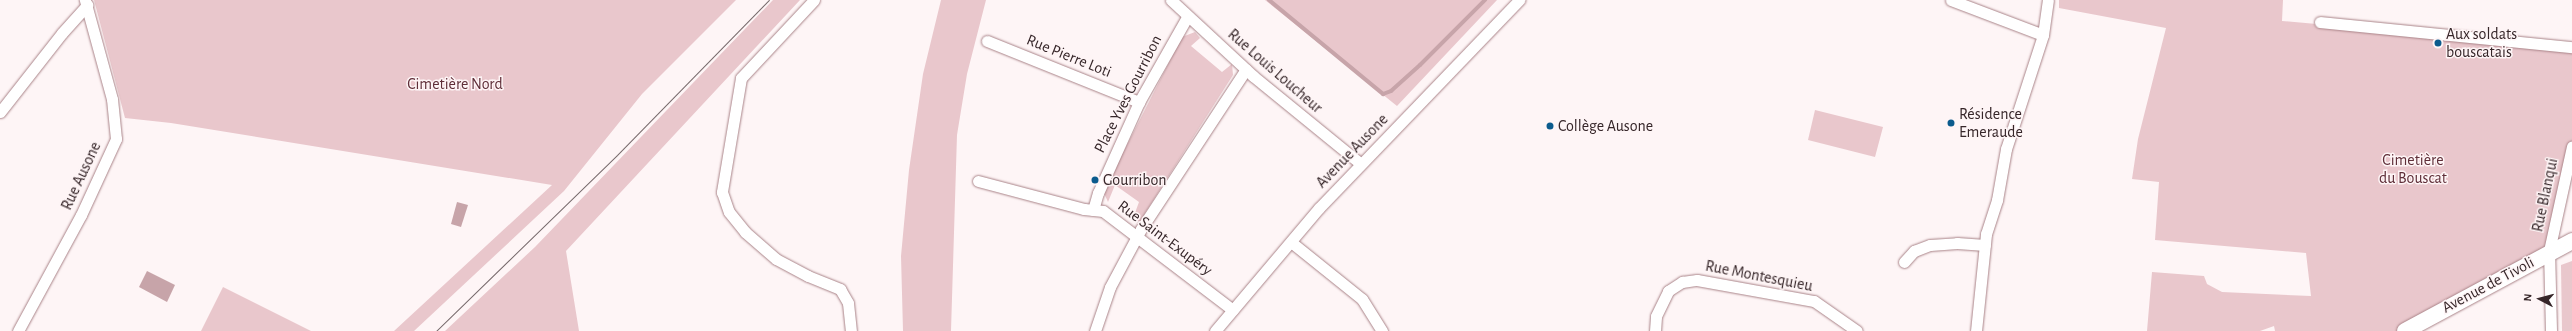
<!DOCTYPE html>
<meta charset="utf-8">
<style>
body{margin:0}
#map{position:relative;width:2572px;height:331px;overflow:hidden;background:#fef5f6;font-family:"Alegreya Sans",sans-serif}
div>[style]{position:absolute}
.green>*{inset:0;background:#e9c7cc}
.water>*{inset:0;background:#c7a4a9}
.stream>*{height:4px;margin:-2px;padding:0 2px;transform-origin:2px;border-radius:2px;background:#c7a4a9}
.roads{filter:drop-shadow(0 0 1px #a98388) drop-shadow(0 0 1px #a98388)}
.street>*{height:11px;margin:-5.5px;padding:0 5.5px;transform-origin:5.5px;border-radius:5.5px;background:#fff}
.secondary>*{height:16px;margin:-8px;padding:0 8px;transform-origin:8px;border-radius:8px;background:#fff}
.tram>*{height:1px;margin:-0.5px;padding:0 0.5px;transform-origin:0.5px;border-radius:0.5px;background:#75686a}
.dots>*{width:11px;height:11px;translate:-50% -50%;box-sizing:border-box;border:2px solid #fef5f6;border-radius:50%}
span{translate:-50% -50%;white-space:nowrap;text-align:center;line-height:1.15;-webkit-text-stroke:3px #fef5f6;paint-order:stroke}
.poi-label{font-size:16px;color:#362629}
.left{translate:0 -50%;text-align:left}
.street-label{font-size:16px;color:#362629}
.park-label{font-size:16px;color:#5f2e38}
.north{position:absolute;left:2520px;top:279px;width:40px;height:40px;-webkit-text-stroke:3px #fef5f6;paint-order:stroke;rotate:276deg;font-size:11px;font-weight:700;line-height:16px;text-align:center;color:#362629}
.north::after{content:'';display:block;margin:auto;width:14px;height:18px;background:#362629;clip-path:polygon(50% 0,100% 100%,50% 72%,0 100%)}
</style>
<div id="map">
<div class="green">
<i style="clip-path:polygon(94px 0,736px 0,642px 94px,564px 191px,414px 331px,394px 331px,552px 185px,171px 123px,125px 118px)"></i>
<i style="clip-path:polygon(773px 0,800px 0,566px 251px,579px 331px,445px 331px,535px 247px)"></i>
<i style="clip-path:polygon(941px 0,986px 0,967px 74px,957px 135px,951px 331px,903px 331px,901px 256px,909px 170px,923px 74px)"></i>
<i style="clip-path:polygon(1265px 0,1497px 0,1397px 106px)"></i>
<i style="clip-path:polygon(2059px 0,2283px 0,2282px 21px,2572px 47px,2572px 146px,2549px 251px,2405px 331px,2275px 331px,2274px 326px,2260px 331px,2147px 331px,2152px 272px,2204px 276px,2207px 284px,2222px 292px,2311px 296px,2306px 253px,2155px 240px,2159px 182px,2132px 179px,2138px 139px,2166px 28px,2059px 8px)"></i>
<i style="clip-path:polygon(1195px 32px,1200px 38px,1191px 46px,1222px 72px,1232px 64px,1233px 75px,1140px 221px,1132px 221px,1139px 202px,1115px 185px,1108px 202px,1104px 193px,1105px 188px,1182px 37px)"></i>
<i style="clip-path:polygon(1815px 110px,1883px 127px,1875px 157px,1808px 140px)"></i>
<i style="clip-path:polygon(2572px 261px,2572px 331px,2562px 331px,2561px 265px)"></i>
<i style="clip-path:polygon(223px 287px,311px 331px,201px 331px)"></i>
</div>
<div class="water">
<i style="clip-path:polygon(457px 202px,468px 205px,461px 227px,451px 224px)"></i>
<i style="clip-path:polygon(147px 271px,175px 285px,167px 302px,139px 287px)"></i>
</div>
<div class="stream">
<i style="left:1269px;top:0;width:148px;rotate:39.5deg"></i>
<i style="left:1383px;top:94px;width:9px;rotate:-21deg"></i>
<i style="left:1391px;top:91px;width:39px;rotate:-42deg"></i>
<i style="left:1420px;top:65px;width:92px;rotate:-45deg"></i>
</div>
<div class="roads">
<div class="street">
<i style="left:814px;top:0;width:107px;rotate:133.1deg"></i>
<i style="left:741px;top:78px;width:116px;rotate:99.5deg"></i>
<i style="left:722px;top:192px;width:21px;rotate:71deg"></i>
<i style="left:729px;top:212px;width:26px;rotate:51deg"></i>
<i style="left:745px;top:232px;width:41px;rotate:41.1deg"></i>
<i style="left:776px;top:259px;width:36px;rotate:28deg"></i>
<i style="left:808px;top:276px;width:35px;rotate:22deg"></i>
<i style="left:840px;top:289px;width:16px;rotate:60deg"></i>
<i style="left:848px;top:303px;width:28px;rotate:84deg"></i>
<i style="left:1171px;top:0;width:112px;rotate:42.8deg"></i>
<i style="left:1253px;top:76px;width:139px;rotate:39.2deg"></i>
<i style="left:1951px;top:0;width:98px;rotate:20.8deg"></i>
<i style="left:2320px;top:22px;width:253px;rotate:5.7deg"></i>
<i style="left:987px;top:41px;width:164px;rotate:21.9deg"></i>
<i style="left:0;top:112px;width:100px;rotate:-51.9deg"></i>
<i style="left:62px;top:33px;width:38px;rotate:-48deg"></i>
<i style="left:978px;top:181px;width:110px;rotate:14.8deg"></i>
<i style="left:1084px;top:209px;width:19px;rotate:6deg"></i>
<i style="left:1103px;top:211px;width:163px;rotate:37.3deg"></i>
<i style="left:1093px;top:210px;width:18px;rotate:-74deg"></i>
<i style="left:1098px;top:193px;width:100px;rotate:-65.7deg"></i>
<i style="left:1139px;top:102px;width:98px;rotate:-60.5deg"></i>
<i style="left:1291px;top:242px;width:91px;rotate:38.8deg"></i>
<i style="left:1362px;top:299px;width:38px;rotate:58deg"></i>
<i style="left:1904px;top:262px;width:15px;rotate:-48deg"></i>
<i style="left:1914px;top:251px;width:17px;rotate:-21deg"></i>
<i style="left:1930px;top:245px;width:27px;rotate:-4deg"></i>
<i style="left:1957px;top:243px;width:28px;rotate:4deg"></i>
<i style="left:18px;top:331px;width:132px;rotate:-61.5deg"></i>
<i style="left:81px;top:215px;width:84px;rotate:-65.3deg"></i>
<i style="left:116px;top:139px;width:40px;rotate:-95.7deg"></i>
<i style="left:112px;top:99px;width:103px;rotate:-105.3deg"></i>
<i style="left:1095px;top:331px;width:46px;rotate:-71.2deg"></i>
<i style="left:1110px;top:287px;width:66px;rotate:-61.9deg"></i>
<i style="left:1141px;top:229px;width:191px;rotate:-56.7deg"></i>
<i style="left:1215px;top:331px;width:161px;rotate:-49.8deg"></i>
<i style="left:1319px;top:208px;width:289px;rotate:-46.1deg"></i>
<i style="left:1655px;top:331px;width:15px;rotate:-86deg"></i>
<i style="left:1656px;top:316px;width:28px;rotate:-64deg"></i>
<i style="left:1668px;top:291px;width:17px;rotate:-33deg"></i>
<i style="left:1682px;top:282px;width:15px;rotate:-8deg"></i>
<i style="left:1697px;top:280px;width:119px;rotate:10.2deg"></i>
<i style="left:1814px;top:301px;width:52px;rotate:34.9deg"></i>
<i style="left:1976px;top:331px;width:98px;rotate:-84.1deg"></i>
<i style="left:1986px;top:234px;width:36px;rotate:-72deg"></i>
<i style="left:1997px;top:200px;width:52px;rotate:-80deg"></i>
<i style="left:2006px;top:149px;width:120px;rotate:-72deg"></i>
<i style="left:2043px;top:35px;width:35px;rotate:-82deg"></i>
<i style="left:2551px;top:331px;width:80px;rotate:-91.4deg"></i>
<i style="left:2549px;top:251px;width:107px;rotate:-77.6deg"></i>
</div>
<div class="secondary">
<i style="left:2405px;top:331px;width:190px;rotate:-28.3deg"></i>
</div>
</div>
<div class="tram">
<i style="left:436px;top:331px;width:252px;rotate:-44.2deg"></i>
<i style="left:617px;top:155px;width:217px;rotate:-45.6deg"></i>
</div>
<div class="dots">
<i style="left:2438px;top:43px;background:#0b5b8d"></i>
<i style="left:1951px;top:123px;background:#0b5b8d"></i>
<i style="left:1550px;top:126px;background:#0b5b8d"></i>
<i style="left:1095px;top:180px;background:#0b5b8d"></i>
</div>
<div class="poi-label">
<span class="left" style="left:2446px;top:43px">Aux soldats<br>bouscatais</span>
<span class="left" style="left:1959px;top:123px">Résidence<br>Emeraude</span>
<span class="left" style="left:1558px;top:126px">Collège Ausone</span>
<span class="left" style="left:1103px;top:180px">Gourribon</span>
</div>
<div class="street-label">
<span style="left:1069px;top:56px;rotate:22deg">Rue Pierre Loti</span>
<span style="left:1275px;top:71px;rotate:41deg">Rue Louis Loucheur</span>
<span style="left:1128px;top:94px;rotate:-63deg">Place Yves Gourribon</span>
<span style="left:1352px;top:151px;rotate:-46deg">Avenue Ausone</span>
<span style="left:81px;top:176px;rotate:-65deg">Rue Ausone</span>
<span style="left:2545px;top:195px;rotate:-78deg">Rue Blanqui</span>
<span style="left:1165px;top:238px;rotate:37deg">Rue Saint-Exupéry</span>
<span style="left:1759px;top:276px;rotate:11deg">Rue Montesquieu</span>
<span style="left:2488px;top:285px;rotate:-28deg">Avenue de Tivoli</span>
</div>
<div class="park-label">
<span style="left:455px;top:84px">Cimetière Nord</span>
<span style="left:2413px;top:169px">Cimetière<br>du Bouscat</span>
</div>
<div class="north">N</div>
</div>
